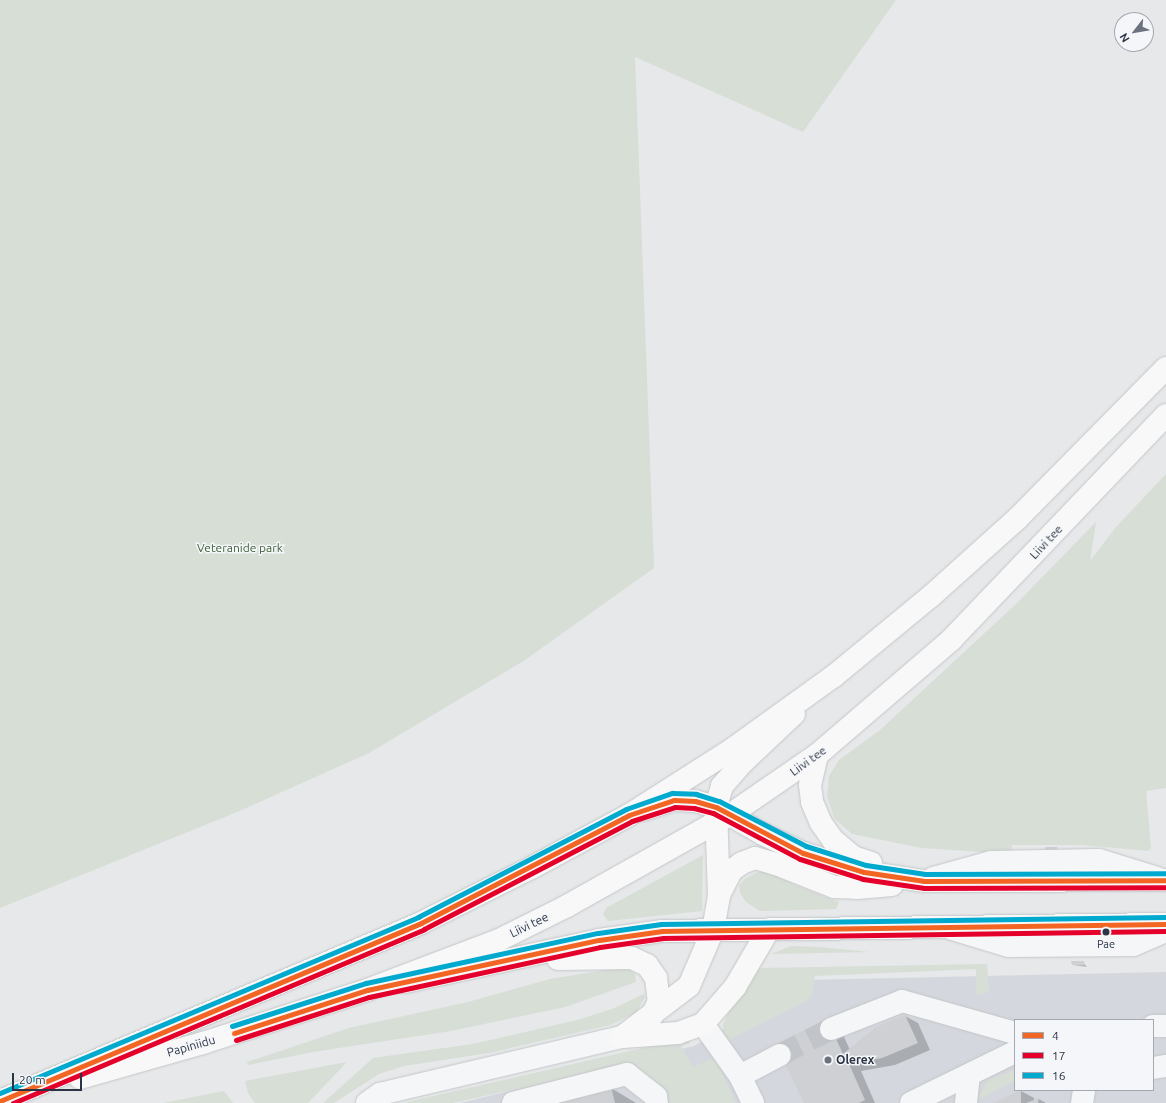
<!DOCTYPE html>
<style>
body{margin:0}
#map{position:relative;width:1166px;height:1103px;overflow:hidden;background:#e6e8ea;font-family:Ubuntu,sans-serif}
div>[style]{position:absolute}
.built>*{inset:0;background:#d4d7dd}
.green>*{inset:0;background:#d6ded6}
.shadow>*{inset:0;background:#0003}
.building>*{inset:0;background:#ced0d3}
.minor-tunnel>*{height:22px;margin-top:-11px;transform-origin:0;background:repeating-linear-gradient(90deg,#c1c4c9 0 22px,transparent 0 33px)}
.roads{filter:drop-shadow(0 0 1px #c4c6c8) drop-shadow(0 0 1px #c4c6c8)}
.minor>*{height:22px;margin:-11px;padding:0 11px;transform-origin:11px;border-radius:11px;background:#f5f6f7}
.major>*{height:22px;margin:-11px;padding:0 11px;transform-origin:11px;border-radius:11px;background:#f8f8f8}
.highway>*{height:22px;margin:-11px;padding:0 11px;transform-origin:11px;border-radius:11px;background:#f8f8f8}
.bus-1>*{height:5px;margin:-2.5px;padding:0 2.5px;transform-origin:2.5px;border-radius:2.5px;background:#f26522}
.bus-2>*{height:5px;margin:-2.5px;padding:0 2.5px;transform-origin:2.5px;border-radius:2.5px;background:#e4002b}
.bus-3>*{height:5px;margin:-2.5px;padding:0 2.5px;transform-origin:2.5px;border-radius:2.5px;background:#00a9ce}
.dots>*{width:11px;height:11px;translate:-50% -50%;box-sizing:border-box;border:2px solid #f4f6f9;border-radius:50%}
span{translate:-50% -50%;white-space:nowrap;text-align:center;line-height:1.15;-webkit-text-stroke:3px #f4f6f9;paint-order:stroke}
.bus-label{font-size:11px;color:#2b3445}
.street-label{font-size:12px;color:#2b3445}
.park-label{font-size:12px;color:#3f6138}
.poi-label{font-size:12px;color:#2b3445;font-weight:700}
.left{translate:0 -50%;text-align:left}
.legend{position:absolute;left:1014px;top:1019px;width:140px;height:72px;box-sizing:border-box;background:#f4f6f9;border:1px solid #a4a8b1;margin:0;padding:5px 7px;list-style:none;font-size:12px;color:#2b3445}
.legend li{display:flex;align-items:center;gap:8px;height:20px}
.legend b{width:20px;border:1px solid #a4a8b1}
.north{position:absolute;left:1114px;top:12px;width:40px;height:40px;box-sizing:border-box;background:#f4f6f9;border:1px solid #a4a8b1;border-radius:50%;rotate:239deg;font-size:11px;font-weight:700;line-height:16px;text-align:center;color:#2b3445}
.north::after{content:'';display:block;margin:auto;width:14px;height:18px;background:#6c737f;clip-path:polygon(50% 0,100% 100%,50% 72%,0 100%)}
.scale{position:absolute;left:12px;top:1073px;width:70px;height:18px;box-sizing:border-box;border:2px solid #2b3445;border-top:0;padding-left:5px;font-size:12px;line-height:14px;white-space:nowrap;color:#2b3445;-webkit-text-stroke:3px #f4f6f9;paint-order:stroke}
</style>
<div id="map">
<div class="built">
<i style="clip-path:polygon(evenodd,1166px 972px,1166px 1103px,460px 1103px,694px 1046px,807px 980px,1166px 972px,1015px 1020px,1153px 1020px,1153px 1090px,1015px 1090px,1015px 1020px)"></i>
</div>
<div class="green">
<i style="clip-path:polygon(0 0,896px 0,803px 132px,635px 57px,654px 568px,525px 660px,369px 753px,237px 812px,0 908px)"></i>
<i style="clip-path:polygon(1166px 474px,1166px 788px,1146px 791px,1151px 848px,1148px 851px,1082px 845px,1012px 845px,1011px 854px,922px 848px,852px 834px,834px 818px,827px 796px,829px 776px,839px 760px,880px 730px,1016px 604px,1096px 522px,1090px 561px,1116px 527px)"></i>
<i style="clip-path:polygon(703px 855px,702px 911px,608px 921px,603px 914px,606px 908px)"></i>
<i style="clip-path:polygon(760px 871px,777px 875px,795px 885px,839px 902px,836px 909px,760px 911px,746px 902px,740px 893px,739px 885px,746px 878px)"></i>
<i style="clip-path:polygon(791px 946px,819px 947px,869px 952px,771px 954px)"></i>
<i style="clip-path:polygon(987px 964px,989px 992px,976px 995px,976px 969px,815px 976px,812px 995px,807px 1001px,727px 1041px,724px 1033px,723px 1024px,735px 999px,757px 968px)"></i>
<i style="clip-path:polygon(618px 968px,628px 969px,635px 974px,636px 982px,565px 1007px,451px 1031px,313px 1052px,248px 1065px,247px 1062px,349px 1028px,468px 1002px,550px 979px)"></i>
<i style="clip-path:polygon(644px 994px,645px 997px,636px 1013px,610px 1025px,489px 1053px,404px 1066px,379px 1074px,334px 1103px,323px 1103px,373px 1058px,473px 1044px,577px 1020px,612px 1009px)"></i>
<i style="clip-path:polygon(686px 1038px,690px 1038px,690px 1043px,681px 1046px,693px 1067px,711px 1059px,716px 1060px,736px 1103px,670px 1103px,667px 1090px,631px 1063px,453px 1103px,403px 1103px)"></i>
<i style="clip-path:polygon(347px 1062px,308px 1103px,255px 1103px,248px 1093px,245px 1081px)"></i>
<i style="clip-path:polygon(1015px 1070px,1015px 1081px,977px 1100px,988px 1080px)"></i>
<i style="clip-path:polygon(224px 1091px,233px 1103px,163px 1103px)"></i>
</div>
<div class="shadow">
<i style="clip-path:polygon(1083px 962px,1087px 967px,1073px 965px)"></i>
<i style="clip-path:polygon(905px 1016px,918px 1023px,930px 1050px,895px 1065px,861px 1071px,875px 1103px,805px 1103px,840px 1028px,850px 1050px)"></i>
<i style="clip-path:polygon(611px 1088px,636px 1103px,550px 1103px)"></i>
<i style="clip-path:polygon(1021px 1091px,1034px 1098px,1034px 1101px,1039px 1099px,1046px 1103px,996px 1103px)"></i>
</div>
<div class="building">
<i style="clip-path:polygon(1045px 847px,1057px 847px,1057px 851px,1045px 851px)"></i>
<i style="clip-path:polygon(1071px 961px,1084px 961px,1084px 965px,1072px 965px)"></i>
<i style="clip-path:polygon(905px 1015px,918px 1043px,882px 1058px,849px 1064px,865px 1100px,859px 1103px,804px 1103px,775px 1044px,827px 1019px,843px 1054px,876px 1027px)"></i>
<i style="clip-path:polygon(611px 1087px,615px 1103px,548px 1103px)"></i>
<i style="clip-path:polygon(1021px 1090px,1021px 1103px,993px 1103px)"></i>
<i style="clip-path:polygon(1039px 1098px,1038px 1103px,1026px 1103px)"></i>
</div>
<div class="minor-tunnel">
<i style="left:780px;top:1055px;width:57px;rotate:-27deg"></i>
</div>
<div class="roads">
<div class="minor">
<i style="left:933px;top:878px;width:60px;rotate:-15.4deg"></i>
<i style="left:991px;top:862px;width:108px;rotate:-1.1deg"></i>
<i style="left:1099px;top:860px;width:61px;rotate:17.2deg"></i>
<i style="left:952px;top:929px;width:59px;rotate:16.6deg"></i>
<i style="left:1009px;top:946px;width:124px;rotate:-0.5deg"></i>
<i style="left:1133px;top:945px;width:36px;rotate:-23deg"></i>
<i style="left:703px;top:1024px;width:64px;rotate:54.6deg"></i>
<i style="left:740px;top:1076px;width:30px;rotate:64deg"></i>
<i style="left:1153px;top:1026px;width:13px"></i>
<i style="left:831px;top:1029px;width:76px;rotate:-21.5deg"></i>
<i style="left:902px;top:1001px;width:117px;rotate:15.8deg"></i>
<i style="left:1153px;top:1068px;width:13px;rotate:-9deg"></i>
<i style="left:740px;top:1076px;width:45px;rotate:-27.7deg"></i>
<i style="left:367px;top:1103px;width:16px;rotate:-35deg"></i>
<i style="left:380px;top:1094px;width:249px;rotate:-13.3deg"></i>
<i style="left:513px;top:1103px;width:118px;rotate:-14.3deg"></i>
<i style="left:627px;top:1074px;width:37px;rotate:38deg"></i>
<i style="left:656px;top:1097px;width:6px;rotate:81deg"></i>
<i style="left:911px;top:1103px;width:116px;rotate:-26.1deg"></i>
<i style="left:966px;top:1103px;width:28px;rotate:-84deg"></i>
<i style="left:1082px;top:1103px;width:13px;rotate:-81deg"></i>
</div>
<div class="major">
<i style="left:817px;top:755px;width:31px;rotate:103deg"></i>
<i style="left:810px;top:785px;width:17px;rotate:83deg"></i>
<i style="left:812px;top:802px;width:23px;rotate:67deg"></i>
<i style="left:821px;top:823px;width:21px;rotate:55deg"></i>
<i style="left:833px;top:840px;width:26px;rotate:40deg"></i>
<i style="left:853px;top:857px;width:19px;rotate:18deg"></i>
<i style="left:643px;top:810px;width:33px;rotate:-18deg"></i>
<i style="left:674px;top:800px;width:21px;rotate:3deg"></i>
<i style="left:695px;top:801px;width:22px;rotate:16deg"></i>
<i style="left:716px;top:807px;width:54px;rotate:29.9deg"></i>
<i style="left:763px;top:834px;width:44px;rotate:25.4deg"></i>
<i style="left:803px;top:853px;width:64px;rotate:17.3deg"></i>
<i style="left:864px;top:872px;width:61px;rotate:8.5deg"></i>
<i style="left:924px;top:881px;width:242px;rotate:-0.2deg"></i>
<i style="left:719px;top:895px;width:88px;rotate:-92deg"></i>
<i style="left:716px;top:807px;width:22px;rotate:-74deg"></i>
<i style="left:722px;top:786px;width:32px;rotate:-49deg"></i>
<i style="left:743px;top:762px;width:70px;rotate:-43.3deg"></i>
<i style="left:558px;top:959px;width:74px;rotate:-0.8deg"></i>
<i style="left:632px;top:958px;width:17px;rotate:25deg"></i>
<i style="left:647px;top:965px;width:16px;rotate:55deg"></i>
<i style="left:656px;top:978px;width:23px;rotate:83deg"></i>
<i style="left:659px;top:1001px;width:17px;rotate:115deg"></i>
<i style="left:405px;top:982px;width:198px;rotate:-12.2deg"></i>
<i style="left:599px;top:940px;width:64px;rotate:-8.1deg"></i>
<i style="left:662px;top:931px;width:504px;rotate:-0.8deg"></i>
<i style="left:622px;top:1037px;width:84px;rotate:-37.3deg"></i>
<i style="left:689px;top:986px;width:61px;rotate:-66.8deg"></i>
<i style="left:713px;top:930px;width:36px;rotate:-80deg"></i>
<i style="left:719px;top:895px;width:28px;rotate:-63deg"></i>
<i style="left:732px;top:870px;width:12px;rotate:-35deg"></i>
<i style="left:742px;top:863px;width:14px;rotate:-21deg"></i>
<i style="left:755px;top:858px;width:22px;rotate:16deg"></i>
<i style="left:776px;top:864px;width:62px;rotate:21.6deg"></i>
<i style="left:834px;top:887px;width:23px;rotate:2deg"></i>
<i style="left:857px;top:888px;width:35px;rotate:-5deg"></i>
<i style="left:623px;top:1037px;width:55px;rotate:-4.2deg"></i>
<i style="left:678px;top:1033px;width:27px;rotate:-20deg"></i>
<i style="left:703px;top:1024px;width:49px;rotate:-49.1deg"></i>
<i style="left:735px;top:987px;width:67px;rotate:-59.6deg"></i>
</div>
<div class="highway">
<i style="left:80px;top:1078px;width:128px;rotate:-15.9deg"></i>
<i style="left:203px;top:1043px;width:172px;rotate:-17.9deg"></i>
<i style="left:367px;top:990px;width:141px;rotate:-20.7deg"></i>
<i style="left:499px;top:940px;width:76px;rotate:-26.6deg"></i>
<i style="left:567px;top:906px;width:188px;rotate:-29.3deg"></i>
<i style="left:731px;top:814px;width:104px;rotate:-34.5deg"></i>
<i style="left:817px;top:755px;width:177px;rotate:-40.6deg"></i>
<i style="left:951px;top:640px;width:311px;rotate:-46.3deg"></i>
<i style="left:0;top:1101px;width:457px;rotate:-22.9deg"></i>
<i style="left:421px;top:923px;width:123px;rotate:-26.6deg"></i>
<i style="left:531px;top:868px;width:111px;rotate:-28.4deg"></i>
<i style="left:629px;top:815px;width:125px;rotate:-32.5deg"></i>
<i style="left:734px;top:748px;width:123px;rotate:-35.8deg"></i>
<i style="left:834px;top:676px;width:124px;rotate:-39.5deg"></i>
<i style="left:930px;top:597px;width:117px;rotate:-41.9deg"></i>
<i style="left:1017px;top:519px;width:212px;rotate:-45.4deg"></i>
</div>
</div>
<div class="bus-1">
<i style="left:234px;top:1033px;width:140px;rotate:-17.9deg"></i>
<i style="left:367px;top:990px;width:237px;rotate:-12.2deg"></i>
<i style="left:599px;top:940px;width:64px;rotate:-8.1deg"></i>
<i style="left:662px;top:931px;width:504px;rotate:-0.8deg"></i>
<i style="left:0;top:1101px;width:457px;rotate:-22.9deg"></i>
<i style="left:421px;top:923px;width:234px;rotate:-27.4deg"></i>
<i style="left:629px;top:815px;width:47px;rotate:-18.4deg"></i>
<i style="left:674px;top:800px;width:21px;rotate:3deg"></i>
<i style="left:695px;top:801px;width:22px;rotate:16deg"></i>
<i style="left:716px;top:807px;width:98px;rotate:27.9deg"></i>
<i style="left:803px;top:853px;width:64px;rotate:17.3deg"></i>
<i style="left:864px;top:872px;width:61px;rotate:8.5deg"></i>
<i style="left:924px;top:881px;width:242px;rotate:-0.2deg"></i>
</div>
<div class="bus-2">
<i style="left:236px;top:1040px;width:140px;rotate:-17.9deg"></i>
<i style="left:369px;top:997px;width:236px;rotate:-12.2deg"></i>
<i style="left:600px;top:947px;width:64px;rotate:-8.1deg"></i>
<i style="left:663px;top:938px;width:503px;rotate:-0.8deg"></i>
<i style="left:13px;top:1103px;width:446px;rotate:-22.9deg"></i>
<i style="left:424px;top:929px;width:234px;rotate:-27.4deg"></i>
<i style="left:632px;top:821px;width:45px;rotate:-18deg"></i>
<i style="left:675px;top:807px;width:19px;rotate:3deg"></i>
<i style="left:694px;top:808px;width:20px;rotate:15deg"></i>
<i style="left:713px;top:813px;width:98px;rotate:27.9deg"></i>
<i style="left:800px;top:859px;width:66px;rotate:17.6deg"></i>
<i style="left:863px;top:879px;width:62px;rotate:8.4deg"></i>
<i style="left:924px;top:888px;width:242px;rotate:-0.2deg"></i>
</div>
<div class="bus-3">
<i style="left:232px;top:1026px;width:141px;rotate:-17.8deg"></i>
<i style="left:366px;top:983px;width:237px;rotate:-12.2deg"></i>
<i style="left:598px;top:933px;width:64px;rotate:-8.1deg"></i>
<i style="left:661px;top:924px;width:505px;rotate:-0.79deg"></i>
<i style="left:0;top:1093px;width:454px;rotate:-22.8deg"></i>
<i style="left:418px;top:917px;width:234px;rotate:-27.4deg"></i>
<i style="left:626px;top:809px;width:49px;rotate:-19.2deg"></i>
<i style="left:672px;top:793px;width:24px;rotate:2deg"></i>
<i style="left:696px;top:794px;width:24px;rotate:17deg"></i>
<i style="left:719px;top:801px;width:98px;rotate:27.3deg"></i>
<i style="left:806px;top:846px;width:63px;rotate:17.6deg"></i>
<i style="left:866px;top:865px;width:60px;rotate:8.7deg"></i>
<i style="left:925px;top:874px;width:241px;rotate:-0.2deg"></i>
</div>
<div class="dots">
<i style="left:1106px;top:932px;background:#2b3445"></i>
<i style="left:828px;top:1060px;background:#6c737f"></i>
</div>
<div class="bus-label">
<span style="left:1106px;top:944px">Pae</span>
</div>
<div class="street-label">
<span style="left:1046px;top:542px;rotate:-47deg">Liivi tee</span>
<span style="left:808px;top:761px;rotate:-36deg">Liivi tee</span>
<span style="left:529px;top:925px;rotate:-26deg">Liivi tee</span>
<span style="left:191px;top:1046px;rotate:-16deg">Papiniidu</span>
</div>
<div class="park-label">
<span style="left:240px;top:548px">Veteranide park</span>
</div>
<div class="poi-label">
<span class="left" style="left:836px;top:1060px">Olerex</span>
</div>
<ul class="legend">
<li><b style="height:5px;background:#f26522"></b>4</li>
<li><b style="height:5px;background:#e4002b"></b>17</li>
<li><b style="height:5px;background:#00a9ce"></b>16</li>
</ul>
<div class="north">N</div>
<div class="scale">20 m</div>
</div>
